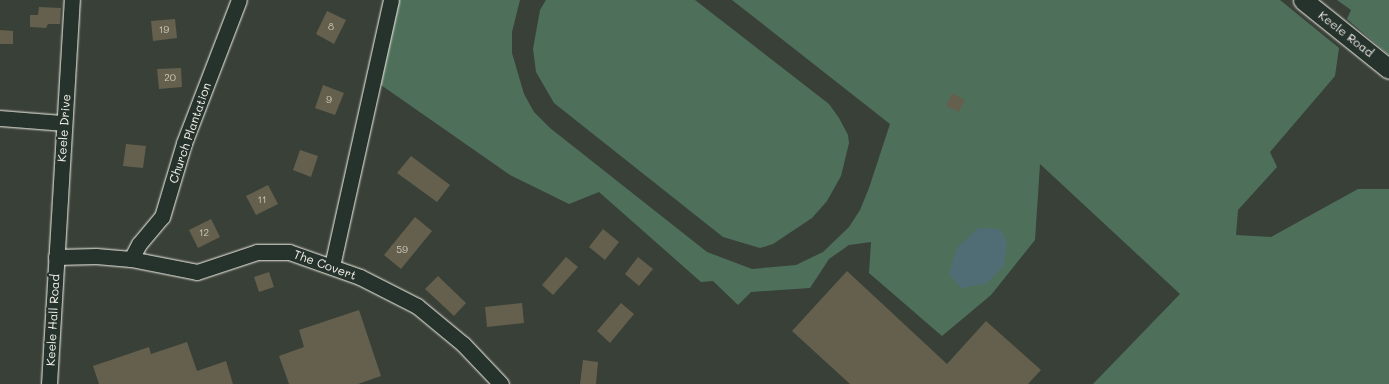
<!DOCTYPE html>
<style>
body{margin:0}
#map{position:relative;width:1389px;height:384px;overflow:hidden;background:#394037;font-family:Mali,sans-serif}
div>[style]{position:absolute}
.green>*{inset:0;background:#4e705b}
.water>*{inset:0;background:#506d76}
.building>*{inset:0;background:#64604d}
.roads{filter:drop-shadow(0 0 1px #f4f1e8) drop-shadow(0 0 1px #f4f1e8)}
.minor>*{height:15px;margin:-7.5px;padding:0 7.5px;transform-origin:7.5px;border-radius:7.5px;background:#26332d}
.tertiary>*{height:19px;margin:-9.5px;padding:0 9.5px;transform-origin:9.5px;border-radius:9.5px;background:#26332d}
span{translate:-50% -50%;white-space:nowrap;text-align:center;line-height:1.15;-webkit-text-stroke:4px #26332d;paint-order:stroke}
.number-label{font-size:10px;color:#d0cdc1}
.number-label span{-webkit-text-stroke-width:0}
.street-label{font-size:12px;color:#f4f1e8}
</style>
<div id="map">
<div class="green">
<i style="clip-path:polygon(398px 0,520px 0,512px 32px,512px 53px,524px 94px,534px 112px,550px 128px,707px 252px,752px 269px,796px 265px,823px 252px,849px 227px,860px 210px,869px 188px,890px 124px,732px 0,1280px 0,1339px 48px,1335px 76px,1270px 152px,1277px 167px,1238px 210px,1236px 235px,1271px 237px,1358px 189px,1389px 189px,1389px 384px,1093px 384px,1180px 294px,1040px 164px,1035px 240px,991px 295px,942px 336px,869px 273px,871px 242px,849px 245px,829px 259px,810px 288px,751px 292px,738px 305px,713px 281px,701px 282px,599px 192px,569px 204px,510px 175px,381px 85px)"></i>
<i style="clip-path:polygon(546px 0,695px 0,829px 104px,839px 118px,848px 135px,849px 143px,841px 176px,827px 201px,812px 218px,773px 244px,760px 248px,723px 237px,554px 103px,536px 72px,533px 49px,540px 10px)"></i>
<i style="clip-path:polygon(1337px 0,1389px 0,1389px 55px,1347px 19px,1351px 10px)"></i>
</div>
<div class="water">
<i style="clip-path:polygon(978px 228px,1000px 229px,1007px 243px,1003px 267px,987px 283px,961px 288px,949px 274px,957px 248px)"></i>
</div>
<div class="building">
<i style="clip-path:polygon(39px 7px,61px 8px,60px 24px,48px 24px,46px 28px,30px 27px,30px 15px,38px 15px)"></i>
<i style="clip-path:polygon(327px 11px,346px 20px,334px 44px,316px 34px)"></i>
<i style="clip-path:polygon(175px 19px,177px 38px,153px 41px,151px 21px)"></i>
<i style="clip-path:polygon(0 30px,13px 31px,13px 44px,0 44px)"></i>
<i style="clip-path:polygon(181px 68px,182px 87px,159px 89px,157px 69px)"></i>
<i style="clip-path:polygon(323px 85px,344px 93px,335px 115px,315px 108px)"></i>
<i style="clip-path:polygon(952px 93px,965px 100px,959px 112px,946px 106px)"></i>
<i style="clip-path:polygon(126px 144px,146px 146px,143px 168px,123px 166px)"></i>
<i style="clip-path:polygon(300px 150px,318px 156px,311px 177px,293px 170px)"></i>
<i style="clip-path:polygon(411px 156px,450px 185px,437px 202px,397px 173px)"></i>
<i style="clip-path:polygon(268px 185px,278px 204px,256px 215px,246px 196px)"></i>
<i style="clip-path:polygon(415px 217px,432px 231px,401px 269px,384px 255px)"></i>
<i style="clip-path:polygon(211px 219px,220px 237px,198px 248px,189px 230px)"></i>
<i style="clip-path:polygon(603px 229px,619px 242px,605px 260px,589px 247px)"></i>
<i style="clip-path:polygon(566px 257px,578px 267px,553px 295px,542px 285px)"></i>
<i style="clip-path:polygon(638px 257px,653px 269px,639px 286px,625px 274px)"></i>
<i style="clip-path:polygon(847px 271px,947px 364px,986px 321px,1041px 370px,1028px 384px,850px 384px,792px 331px)"></i>
<i style="clip-path:polygon(269px 272px,274px 287px,259px 292px,254px 277px)"></i>
<i style="clip-path:polygon(438px 276px,466px 303px,454px 316px,425px 289px)"></i>
<i style="clip-path:polygon(522px 303px,524px 323px,487px 327px,485px 307px)"></i>
<i style="clip-path:polygon(621px 303px,634px 314px,610px 343px,597px 331px)"></i>
<i style="clip-path:polygon(359px 310px,381px 376px,358px 384px,289px 384px,279px 356px,304px 347px,299px 330px)"></i>
<i style="clip-path:polygon(187px 342px,197px 371px,226px 361px,233px 384px,99px 384px,93px 366px,149px 347px,151px 354px)"></i>
<i style="clip-path:polygon(583px 360px,598px 362px,596px 384px,580px 384px)"></i>
</div>
<div class="roads">
<div class="minor">
<i style="left:0;top:118px;width:64px;rotate:4.5deg"></i>
<i style="left:56px;top:257px;width:40px;rotate:-1.4deg"></i>
<i style="left:96px;top:256px;width:35px;rotate:5deg"></i>
<i style="left:131px;top:259px;width:67px;rotate:11.1deg"></i>
<i style="left:197px;top:272px;width:63px;rotate:-18.4deg"></i>
<i style="left:257px;top:252px;width:32px"></i>
<i style="left:289px;top:252px;width:75px;rotate:19.4deg"></i>
<i style="left:360px;top:277px;width:64px;rotate:27deg"></i>
<i style="left:417px;top:306px;width:60px;rotate:39.6deg"></i>
<i style="left:463px;top:344px;width:55px;rotate:46.5deg"></i>
<i style="left:131px;top:259px;width:17px;rotate:-62deg"></i>
<i style="left:139px;top:244px;width:35px;rotate:-50deg"></i>
<i style="left:162px;top:217px;width:77px;rotate:-73.4deg"></i>
<i style="left:184px;top:143px;width:153px;rotate:-69deg"></i>
<i style="left:332px;top:266px;width:272px;rotate:-77.5deg"></i>
<i style="left:49px;top:384px;width:385px;rotate:-86.6deg"></i>
</div>
<div class="tertiary">
<i style="left:1303px;top:0;width:110px;rotate:38.7deg"></i>
</div>
</div>
<div class="number-label">
<span style="left:331px;top:27px">8</span>
<span style="left:164px;top:30px">19</span>
<span style="left:170px;top:78px">20</span>
<span style="left:329px;top:100px">9</span>
<span style="left:262px;top:200px">11</span>
<span style="left:204px;top:233px">12</span>
<span style="left:402px;top:250px">59</span>
</div>
<div class="street-label">
<span style="left:1346px;top:34px;rotate:38deg">Keele Road</span>
<span style="left:64px;top:128px;rotate:-86deg">Keele Drive</span>
<span style="left:190px;top:133px;rotate:-71deg">Church Plantation</span>
<span style="left:325px;top:265px;rotate:20deg">The Covert</span>
<span style="left:53px;top:320px;rotate:-87deg">Keele Hall Road</span>
</div>
</div>
